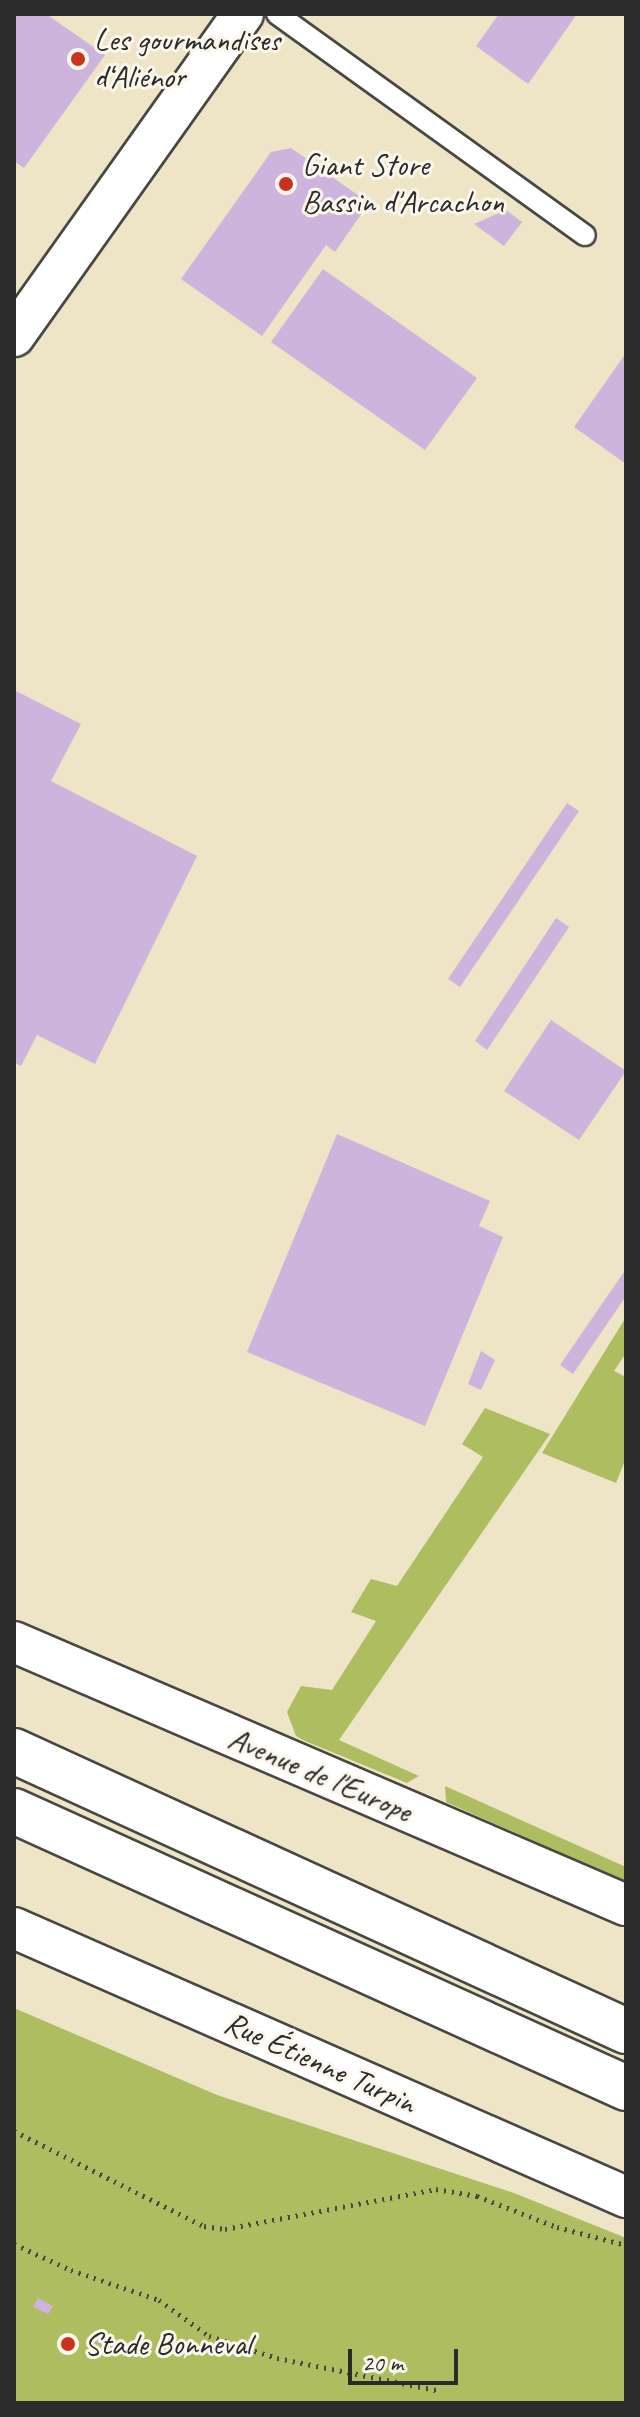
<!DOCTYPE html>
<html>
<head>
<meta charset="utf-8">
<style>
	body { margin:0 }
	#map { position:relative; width:640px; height:2417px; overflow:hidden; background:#eee4c6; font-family:Caveat,sans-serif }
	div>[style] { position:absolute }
	.green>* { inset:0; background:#aebd60 }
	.building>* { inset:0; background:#cdb4dc }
	.path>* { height:5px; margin-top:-2.5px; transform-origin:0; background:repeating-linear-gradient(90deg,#484742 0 2px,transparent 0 8px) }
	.roads { filter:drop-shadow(2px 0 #484742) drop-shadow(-2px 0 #484742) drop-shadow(0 2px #484742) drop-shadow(0 -2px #484742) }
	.lane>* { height:20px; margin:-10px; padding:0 10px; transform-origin:10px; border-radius:10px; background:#fff }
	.street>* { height:40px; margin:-20px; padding:0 20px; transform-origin:20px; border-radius:20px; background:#fff }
	.highway>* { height:44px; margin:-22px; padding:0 22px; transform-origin:22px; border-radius:22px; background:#fff }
	.dots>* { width:22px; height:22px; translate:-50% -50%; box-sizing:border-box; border:4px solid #fbf7ec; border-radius:50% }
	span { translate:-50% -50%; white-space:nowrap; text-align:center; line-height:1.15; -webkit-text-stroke:6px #fbf7ec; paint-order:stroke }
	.poi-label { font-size:32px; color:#2b2b2b }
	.left { translate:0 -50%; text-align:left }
	.street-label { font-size:32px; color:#2b2b2b }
	.frame { position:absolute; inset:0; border:16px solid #2b2b2b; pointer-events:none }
	.scale { position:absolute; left:348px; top:2349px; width:110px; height:36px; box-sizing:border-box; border:4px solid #2b2b2b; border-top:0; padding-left:10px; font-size:24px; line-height:28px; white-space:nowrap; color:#2b2b2b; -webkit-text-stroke:6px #fbf7ec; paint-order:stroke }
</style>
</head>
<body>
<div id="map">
	<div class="green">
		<i style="clip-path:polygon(626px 1317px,626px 1353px,614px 1371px,626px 1377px,626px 1458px,616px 1483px,542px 1453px)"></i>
		<i style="clip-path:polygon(485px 1408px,550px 1434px,339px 1740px,419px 1776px,407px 1783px,305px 1741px,296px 1736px,287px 1712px,301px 1686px,332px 1690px,376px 1621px,351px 1612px,371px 1579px,397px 1586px,483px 1457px,462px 1444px)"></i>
		<i style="clip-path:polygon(445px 1786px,626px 1867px,626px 1882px,446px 1802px)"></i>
		<i style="clip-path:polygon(14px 2008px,217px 2095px,514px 2193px,626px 2238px,626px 2403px,14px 2403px)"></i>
	</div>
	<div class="building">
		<i style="clip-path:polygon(14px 14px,46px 14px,105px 55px,24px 168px,14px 161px)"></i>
		<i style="clip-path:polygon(499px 14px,577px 14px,528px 84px,476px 46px)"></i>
		<i style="clip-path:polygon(291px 148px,369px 203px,335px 252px,326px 245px,262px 336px,181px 279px,271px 152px)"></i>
		<i style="clip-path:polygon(506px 210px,522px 222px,504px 246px,474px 224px)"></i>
		<i style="clip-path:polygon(323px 269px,477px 378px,425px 450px,271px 342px)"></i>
		<i style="clip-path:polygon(626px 353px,626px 464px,574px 427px)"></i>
		<i style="clip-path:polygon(14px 690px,81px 724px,51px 781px,197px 856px,95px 1064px,37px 1035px,21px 1066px,14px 1062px)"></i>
		<i style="clip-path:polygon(567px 803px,579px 811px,460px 987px,448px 979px)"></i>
		<i style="clip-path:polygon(556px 918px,569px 927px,487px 1050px,475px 1041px)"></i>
		<i style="clip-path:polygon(551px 1020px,626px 1071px,579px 1140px,504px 1091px)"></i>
		<i style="clip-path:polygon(337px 1134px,490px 1201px,479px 1226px,503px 1237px,425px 1426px,247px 1352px)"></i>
		<i style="clip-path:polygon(626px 1269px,626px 1296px,573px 1374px,560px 1365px)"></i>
		<i style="clip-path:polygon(481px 1351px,495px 1360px,481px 1390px,468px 1384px)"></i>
		<i style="clip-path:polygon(38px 2298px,53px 2306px,48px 2314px,33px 2307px)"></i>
		<i style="clip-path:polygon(95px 2330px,110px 2338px,105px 2347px,91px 2338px)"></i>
	</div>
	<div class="path">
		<i style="left:14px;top:2131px;width:212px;rotate:26.6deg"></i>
		<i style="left:204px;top:2226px;width:21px;rotate:8deg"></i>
		<i style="left:225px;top:2229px;width:215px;rotate:-10.7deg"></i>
		<i style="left:436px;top:2189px;width:42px;rotate:9.7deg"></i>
		<i style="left:477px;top:2196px;width:86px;rotate:21.2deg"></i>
		<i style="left:557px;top:2227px;width:71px;rotate:14.6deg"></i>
		<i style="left:14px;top:2244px;width:63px;rotate:24.5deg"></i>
		<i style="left:71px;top:2270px;width:93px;rotate:18.8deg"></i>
		<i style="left:159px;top:2300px;width:62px;rotate:35.8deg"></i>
		<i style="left:209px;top:2336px;width:71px;rotate:17.9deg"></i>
		<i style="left:277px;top:2358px;width:167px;rotate:11.4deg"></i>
	</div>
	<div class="roads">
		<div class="lane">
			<i style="left:277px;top:14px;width:379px;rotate:35.7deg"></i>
		</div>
		<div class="street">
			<i style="left:14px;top:336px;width:395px;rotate:-54.6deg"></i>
			<i style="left:14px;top:1642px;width:666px;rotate:23.26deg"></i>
			<i style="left:14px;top:1928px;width:669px;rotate:23.73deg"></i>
		</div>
		<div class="highway">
			<i style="left:14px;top:1751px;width:673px;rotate:24.58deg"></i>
			<i style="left:14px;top:1811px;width:672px;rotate:24.35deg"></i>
		</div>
	</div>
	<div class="dots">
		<i style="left:78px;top:59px;background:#c8321e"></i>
		<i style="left:286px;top:184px;background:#c8321e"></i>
		<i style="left:68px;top:2344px;background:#c8321e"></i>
	</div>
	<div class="poi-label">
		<span class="left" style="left:94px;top:59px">Les gourmandises<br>d‘Aliénor</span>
		<span class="left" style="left:302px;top:184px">Giant Store<br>Bassin d'Arcachon</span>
		<span class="left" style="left:84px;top:2344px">Stade Bonneval</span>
	</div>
	<div class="street-label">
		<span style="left:320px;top:1775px;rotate:23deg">Avenue de l'Europe</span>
		<span style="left:320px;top:2063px;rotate:24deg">Rue Étienne Turpin</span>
	</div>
	<div class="frame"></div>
	<div class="scale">20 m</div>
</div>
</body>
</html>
